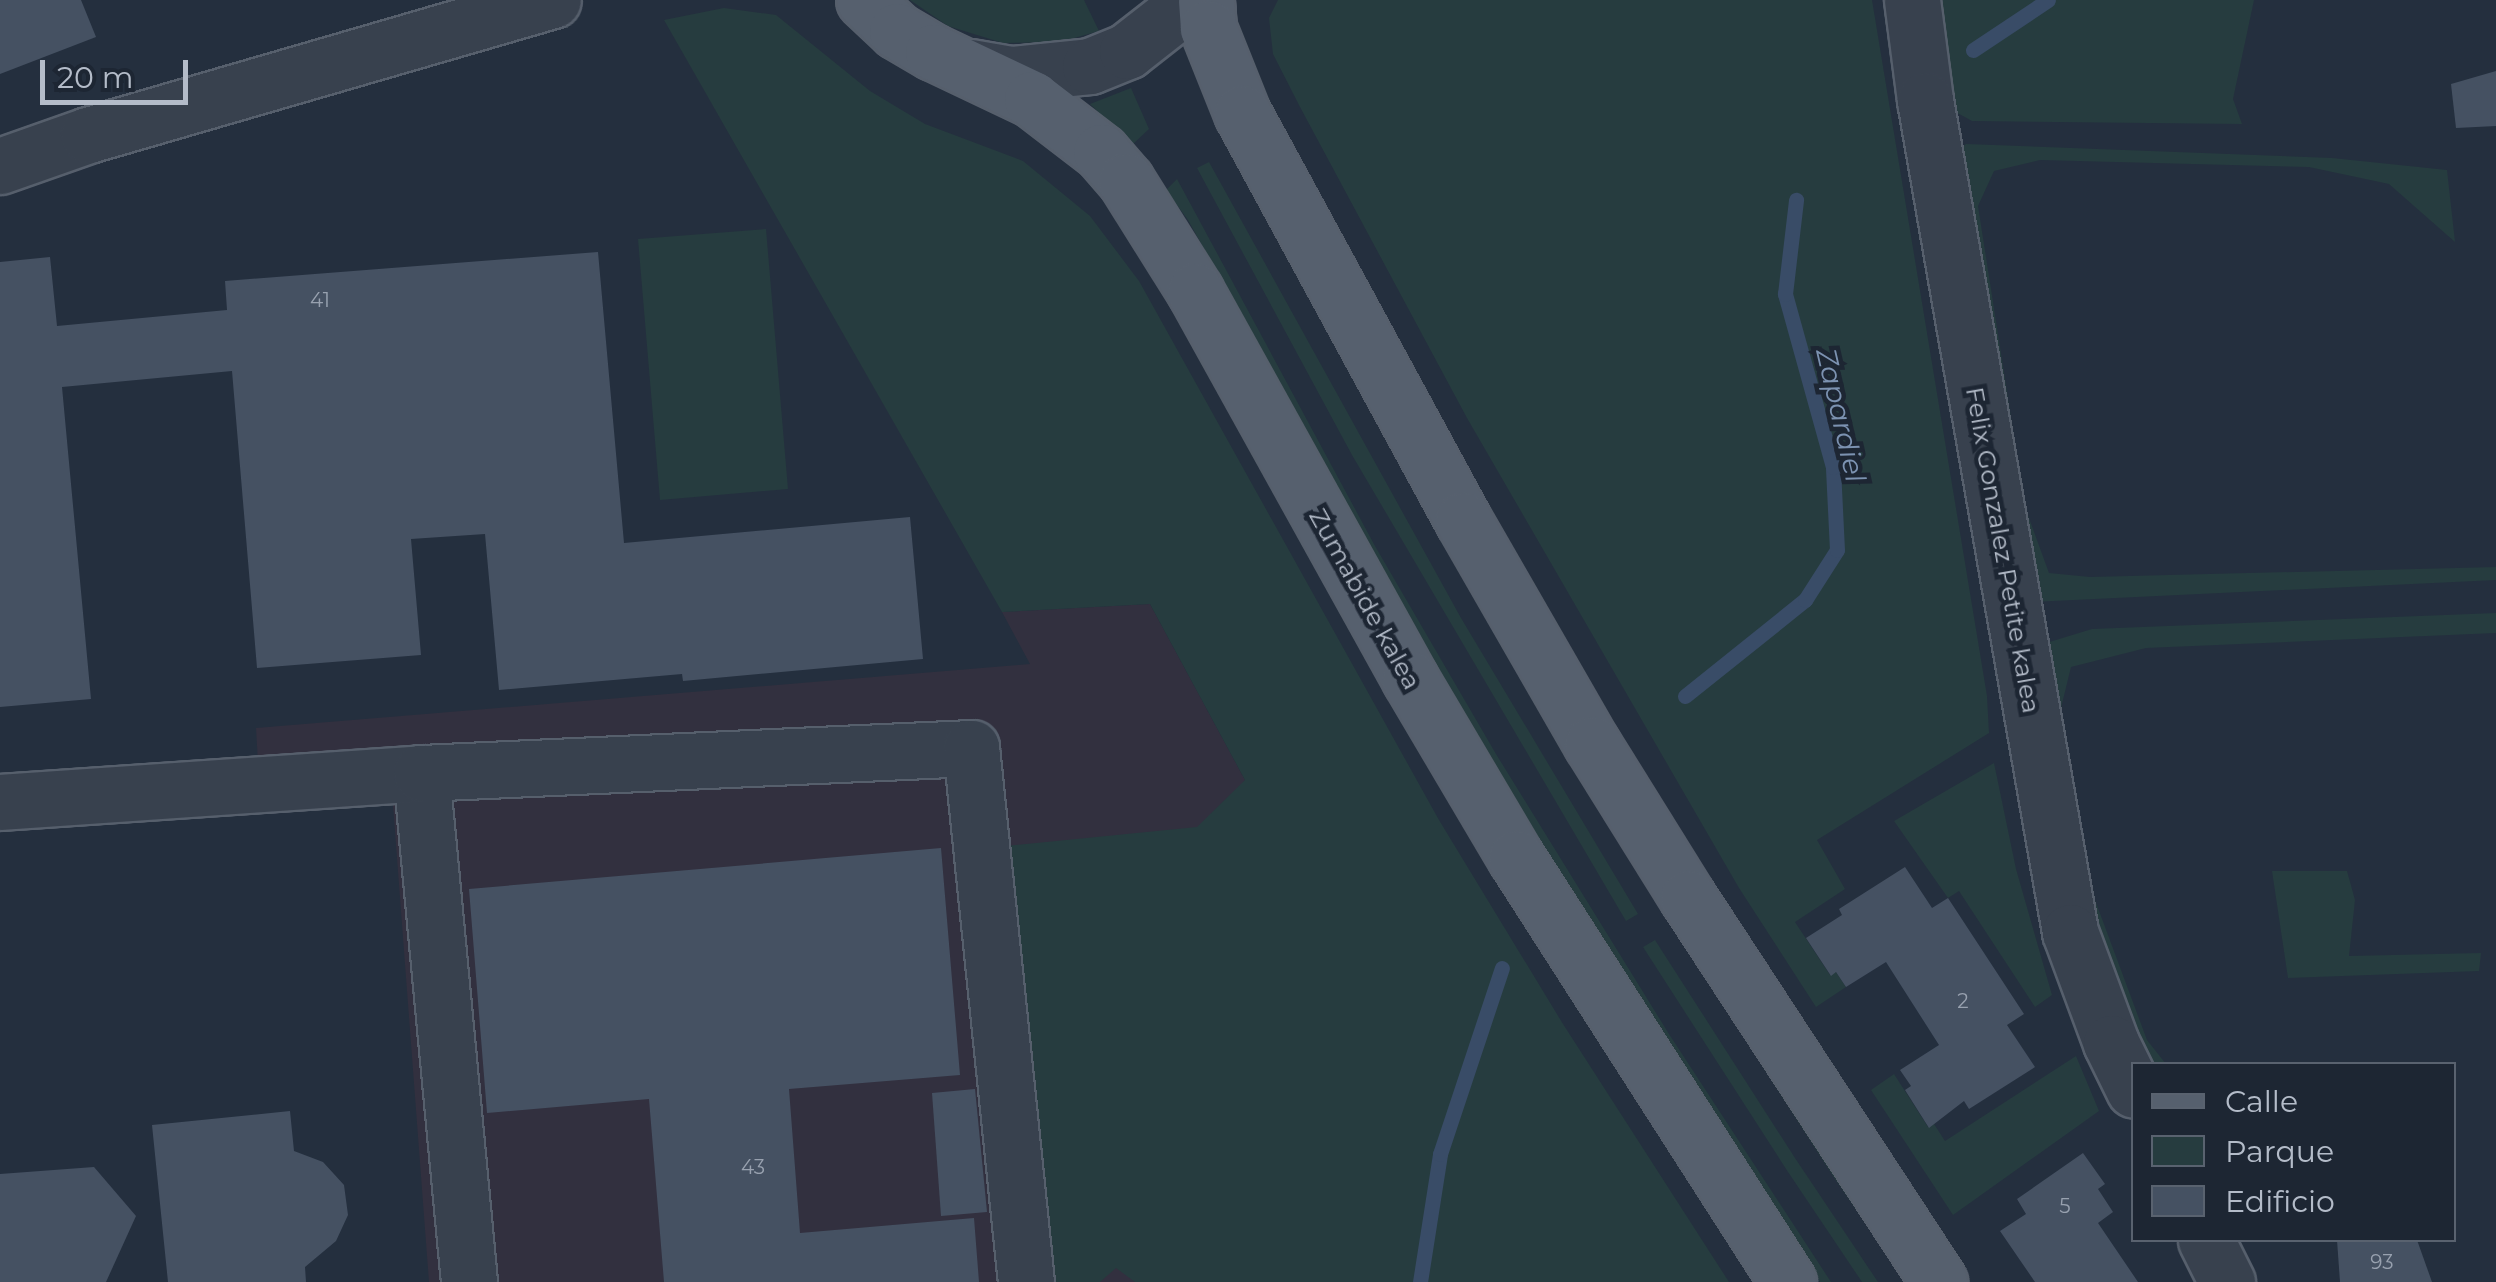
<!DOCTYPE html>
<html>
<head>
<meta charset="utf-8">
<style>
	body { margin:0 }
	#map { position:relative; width:2496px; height:1282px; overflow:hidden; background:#242f3e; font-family:Montserrat,sans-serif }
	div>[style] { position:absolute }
	.medical>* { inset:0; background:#32303f }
	.green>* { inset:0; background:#263c3f }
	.stream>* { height:15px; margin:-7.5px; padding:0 7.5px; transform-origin:7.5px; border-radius:7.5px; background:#394c67 }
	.building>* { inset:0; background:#455162 }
	.roads { filter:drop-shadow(2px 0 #565f6c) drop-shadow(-2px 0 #565f6c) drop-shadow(0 2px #565f6c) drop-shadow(0 -2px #565f6c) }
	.minor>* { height:55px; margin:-27.5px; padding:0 27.5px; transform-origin:27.5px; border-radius:27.5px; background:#38414e }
	.major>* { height:55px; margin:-27.5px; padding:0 27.5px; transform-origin:27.5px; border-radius:27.5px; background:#56606e }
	span { translate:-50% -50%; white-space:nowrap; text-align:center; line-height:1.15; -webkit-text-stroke:9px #1d2633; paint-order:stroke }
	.number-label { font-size:20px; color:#98a1af }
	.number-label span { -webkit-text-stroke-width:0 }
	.street-label { font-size:25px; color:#b4bcc9 }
	.water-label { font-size:28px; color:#7c92b1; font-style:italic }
	.legend { position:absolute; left:2131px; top:1062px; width:325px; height:180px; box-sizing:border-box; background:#1d2633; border:2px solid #59626f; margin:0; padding:12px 18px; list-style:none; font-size:30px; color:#b4bcc9 }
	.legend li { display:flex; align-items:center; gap:20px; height:50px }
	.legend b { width:50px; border:2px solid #59626f }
	.scale { position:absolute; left:40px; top:60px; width:148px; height:45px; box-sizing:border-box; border:5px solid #b4bcc9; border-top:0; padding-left:12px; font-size:30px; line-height:35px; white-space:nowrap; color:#b4bcc9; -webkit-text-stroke:8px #1d2633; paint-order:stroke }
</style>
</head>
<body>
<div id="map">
	<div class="medical">
		<i style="clip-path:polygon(1150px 604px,1245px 780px,1199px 1282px,429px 1282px,393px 805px,261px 814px,256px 728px,1030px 664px,1002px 612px)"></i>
	</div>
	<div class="green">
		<i style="clip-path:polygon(910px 0,1084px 0,1099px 31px,1060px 42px,1003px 43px,948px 26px)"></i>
		<i style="clip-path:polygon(1278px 0,1872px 0,1987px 696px,1989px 733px,1817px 840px,1845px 889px,1795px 922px,1830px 975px,1836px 972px,1846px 987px,1816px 1007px,1739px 888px,1467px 418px,1300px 107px,1273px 54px,1269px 18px)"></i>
		<i style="clip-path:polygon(1927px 0,2254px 0,2233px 99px,2242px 124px,1972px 121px,1943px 105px)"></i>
		<i style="clip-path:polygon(724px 8px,776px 15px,870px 91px,925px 124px,1023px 161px,1090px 216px,1139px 281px,1439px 820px,1563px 1024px,1729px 1282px,1135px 1282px,1116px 1268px,1100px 1282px,1047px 1282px,1005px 846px,1197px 827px,1245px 780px,1150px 604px,1002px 612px,664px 20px)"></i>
		<i style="clip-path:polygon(1131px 88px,1149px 129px,1132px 145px,1090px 104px)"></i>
		<i style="clip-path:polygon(1966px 144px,2332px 158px,2447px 170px,2455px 242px,2389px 184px,2309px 167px,2040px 160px,1994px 171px,1978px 206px,2025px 507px,2049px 573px,2090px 577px,2496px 567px,2496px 580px,2030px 602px,1948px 160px)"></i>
		<i style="clip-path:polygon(1209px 162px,1461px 618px,1638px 914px,1626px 921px,1352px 455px,1197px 168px)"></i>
		<i style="clip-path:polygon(1177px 179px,1375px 546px,1496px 754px,1669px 1034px,1831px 1282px,1820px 1282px,1813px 1271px,1608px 951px,1473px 730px,1188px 220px,1166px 190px)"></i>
		<i style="clip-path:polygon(766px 229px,788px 489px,660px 500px,638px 239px)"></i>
		<i style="clip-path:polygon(2496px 613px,2496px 633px,2146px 648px,2071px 667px,2060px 712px,2095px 900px,2147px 1040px,2166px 1064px,2141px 1064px,2117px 1018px,2033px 647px,2092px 629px)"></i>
		<i style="clip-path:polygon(1994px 763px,2016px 869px,2052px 995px,2035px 1007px,1959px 891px,1948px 898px,1894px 821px)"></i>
		<i style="clip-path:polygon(2272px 871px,2347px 871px,2355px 900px,2349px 956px,2481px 953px,2479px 971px,2288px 978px)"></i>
		<i style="clip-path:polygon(1681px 924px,1916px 1282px,1905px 1282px,1833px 1176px,1673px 928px)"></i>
		<i style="clip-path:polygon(1655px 940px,1795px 1158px,1878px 1282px,1862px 1282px,1788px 1172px,1643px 947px)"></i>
		<i style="clip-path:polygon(2076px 1056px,2099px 1111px,1953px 1215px,1871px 1090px,1894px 1074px,1928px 1127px,1934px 1124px,1945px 1141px)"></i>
	</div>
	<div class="stream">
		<i style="left:1973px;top:50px;width:90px;rotate:-33.7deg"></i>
		<i style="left:1685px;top:696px;width:154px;rotate:-38.7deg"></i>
		<i style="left:1805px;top:600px;width:59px;rotate:-57.4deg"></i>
		<i style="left:1837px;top:550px;width:83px;rotate:-92.8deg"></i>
		<i style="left:1833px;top:467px;width:180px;rotate:-105.5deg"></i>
		<i style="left:1785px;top:294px;width:95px;rotate:-83.3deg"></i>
		<i style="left:1420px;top:1282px;width:130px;rotate:-81.1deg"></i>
		<i style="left:1440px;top:1154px;width:196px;rotate:-71.6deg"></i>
	</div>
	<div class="building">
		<i style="clip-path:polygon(0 0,81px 0,96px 37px,0 74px)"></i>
		<i style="clip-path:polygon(2496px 71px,2496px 126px,2456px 128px,2451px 84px)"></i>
		<i style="clip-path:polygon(598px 252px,624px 543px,910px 517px,923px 659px,683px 681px,682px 674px,499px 690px,485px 534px,411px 539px,421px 655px,257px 668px,232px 371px,62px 387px,91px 699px,0 707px,0 262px,50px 257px,57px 326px,227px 310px,225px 281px)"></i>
		<i style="clip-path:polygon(941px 848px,960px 1075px,789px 1089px,800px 1233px,974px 1218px,979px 1282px,664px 1282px,649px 1099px,487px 1113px,469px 889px)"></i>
		<i style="clip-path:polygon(1905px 867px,1932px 908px,1948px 898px,2024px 1014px,2007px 1025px,2035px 1067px,1969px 1109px,1964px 1101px,1929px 1128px,1905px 1090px,1911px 1086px,1900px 1070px,1939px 1045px,1886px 962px,1846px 987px,1836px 972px,1831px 976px,1806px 938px,1842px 915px,1839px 909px)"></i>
		<i style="clip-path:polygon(975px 1089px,987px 1212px,941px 1216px,932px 1093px)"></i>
		<i style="clip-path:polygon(290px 1111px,294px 1151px,323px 1162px,344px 1185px,348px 1215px,336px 1241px,305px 1267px,306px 1282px,168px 1282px,152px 1125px)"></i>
		<i style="clip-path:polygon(2083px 1153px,2105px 1184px,2098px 1189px,2113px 1212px,2098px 1223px,2138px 1282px,2035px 1282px,2000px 1231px,2026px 1214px,2017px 1199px)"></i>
		<i style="clip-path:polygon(94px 1167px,136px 1216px,106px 1282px,0 1282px,0 1174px)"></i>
		<i style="clip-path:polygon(2337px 1240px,2417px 1240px,2432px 1282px,2340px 1282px)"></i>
	</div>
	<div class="roads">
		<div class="minor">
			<i style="left:1912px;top:0;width:101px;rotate:82.6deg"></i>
			<i style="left:1925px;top:100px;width:845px;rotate:80.11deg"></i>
			<i style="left:2070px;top:932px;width:118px;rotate:69.7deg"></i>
			<i style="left:2111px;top:1043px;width:52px;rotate:63.9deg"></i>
			<i style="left:971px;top:67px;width:41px;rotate:9.9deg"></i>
			<i style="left:1011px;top:74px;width:79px;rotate:-5.8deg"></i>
			<i style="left:1090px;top:66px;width:40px;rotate:-22deg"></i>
			<i style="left:1127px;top:51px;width:83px;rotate:-38.1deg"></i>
			<i style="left:0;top:166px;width:93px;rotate:-19.4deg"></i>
			<i style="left:88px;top:135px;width:484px;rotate:-16.2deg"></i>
			<i style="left:421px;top:773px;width:511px;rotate:84.61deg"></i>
			<i style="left:0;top:802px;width:422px;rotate:-3.9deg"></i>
			<i style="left:421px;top:773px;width:551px;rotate:-2.6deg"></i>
			<i style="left:971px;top:748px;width:537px;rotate:84.12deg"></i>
			<i style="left:2206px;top:1240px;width:47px;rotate:63.4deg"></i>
		</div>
		<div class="major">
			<i style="left:864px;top:0;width:45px;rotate:43.2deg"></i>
			<i style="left:897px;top:31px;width:42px;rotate:30.3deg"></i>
			<i style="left:933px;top:52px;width:110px;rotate:25.4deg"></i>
			<i style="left:1032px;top:99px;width:87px;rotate:37.5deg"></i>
			<i style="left:1101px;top:152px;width:38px;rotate:49deg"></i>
			<i style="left:1126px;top:181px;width:130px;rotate:57.9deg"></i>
			<i style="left:1195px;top:291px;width:444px;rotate:61deg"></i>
			<i style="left:1410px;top:679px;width:208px;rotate:59.4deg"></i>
			<i style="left:1516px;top:858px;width:504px;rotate:57.32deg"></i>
			<i style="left:1206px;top:0;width:28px;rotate:86deg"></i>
			<i style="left:1208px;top:28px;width:92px;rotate:68.2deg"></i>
			<i style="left:1242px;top:113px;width:463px;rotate:61.5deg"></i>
			<i style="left:1463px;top:520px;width:258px;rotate:60.1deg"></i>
			<i style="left:1592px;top:744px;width:181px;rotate:58.1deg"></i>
			<i style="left:1688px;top:898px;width:459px;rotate:56.8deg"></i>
		</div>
	</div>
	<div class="number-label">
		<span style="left:320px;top:300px">41</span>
		<span style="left:1963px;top:1001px">2</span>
		<span style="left:753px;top:1167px">43</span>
		<span style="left:2065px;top:1206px">5</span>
		<span style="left:2382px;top:1262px">93</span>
	</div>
	<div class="street-label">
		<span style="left:2003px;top:550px;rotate:80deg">Felix Gonzalez Petite kalea</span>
		<span style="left:1365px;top:599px;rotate:61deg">Zumabide kalea</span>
	</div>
	<div class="water-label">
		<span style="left:1841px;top:415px;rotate:77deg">Zapardiel</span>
	</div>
	<ul class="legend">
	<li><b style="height:12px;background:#56606e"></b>Calle</li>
	<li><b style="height:28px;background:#263c3f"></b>Parque</li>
	<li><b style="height:28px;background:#455162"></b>Edificio</li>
	</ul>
	<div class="scale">20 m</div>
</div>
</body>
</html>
